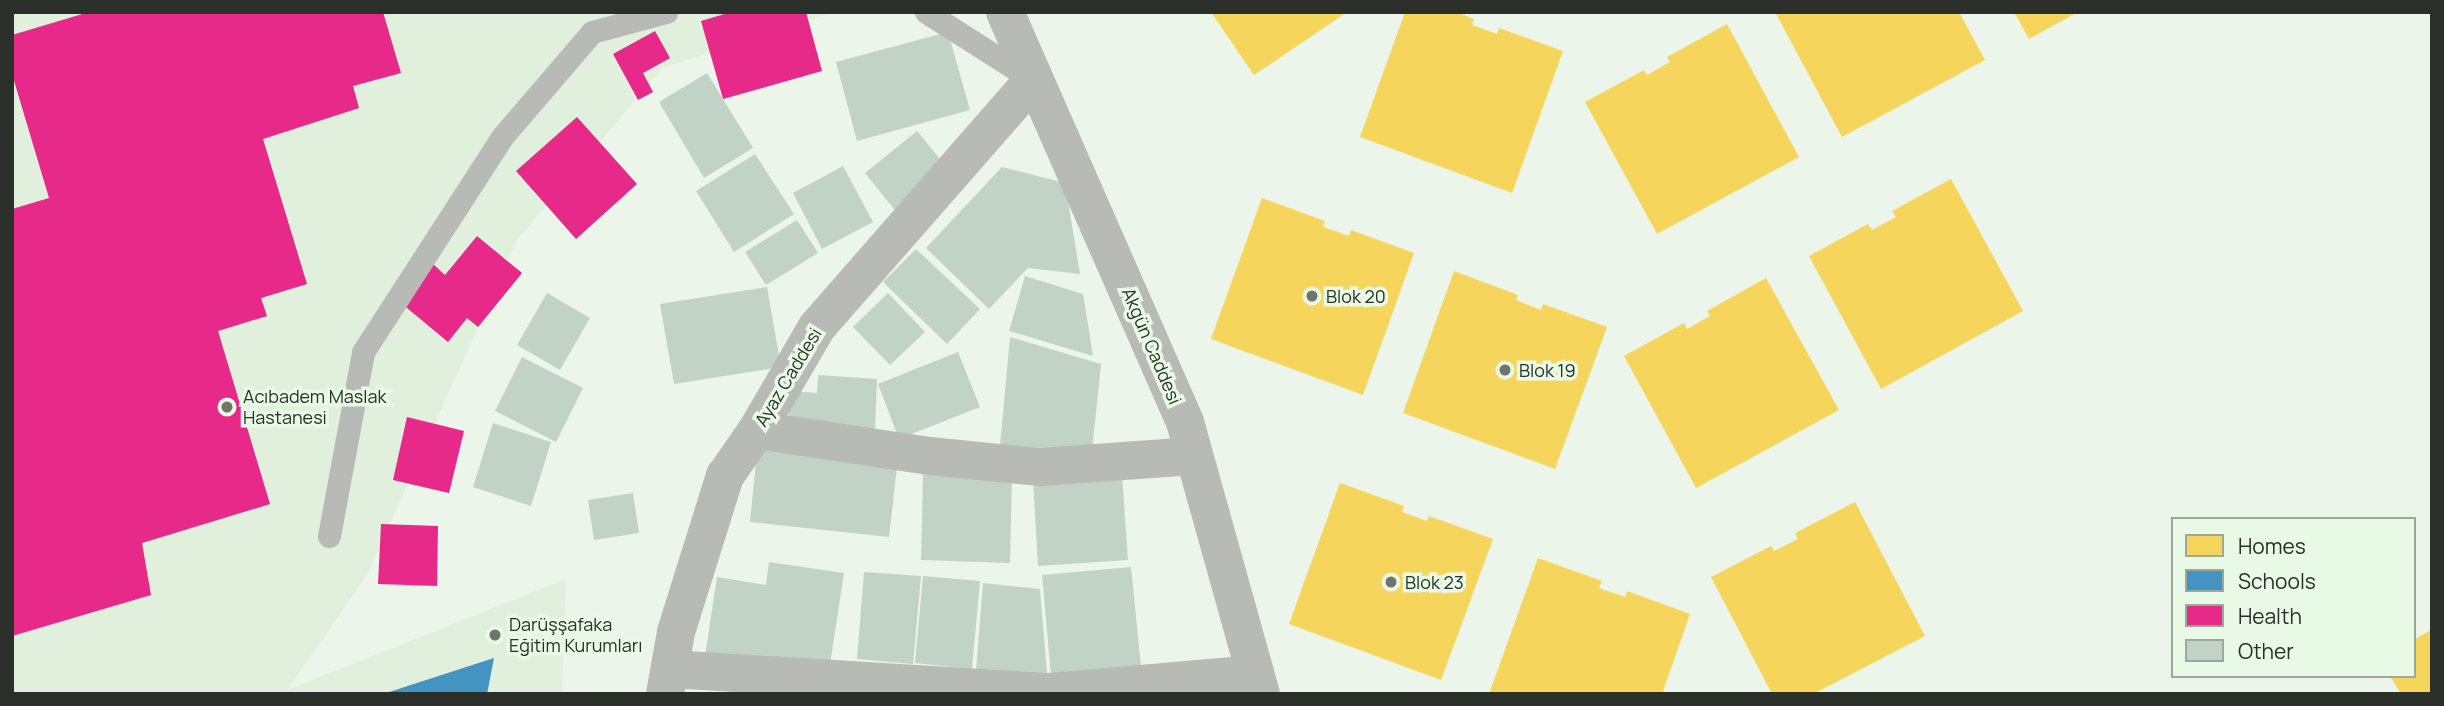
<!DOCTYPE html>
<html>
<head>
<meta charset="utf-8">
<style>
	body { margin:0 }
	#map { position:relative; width:2444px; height:706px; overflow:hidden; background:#ecf5ea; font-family:Manrope,sans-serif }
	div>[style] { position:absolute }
	.built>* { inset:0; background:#e0f0dd }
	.homes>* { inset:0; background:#f6d55c }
	.schools>* { inset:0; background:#4393c3 }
	.health>* { inset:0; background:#e7298a }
	.building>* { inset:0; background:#c1d3c7 }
	.lane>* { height:23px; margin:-11.5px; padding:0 11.5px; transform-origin:11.5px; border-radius:11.5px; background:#b7bab5 }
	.street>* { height:38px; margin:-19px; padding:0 19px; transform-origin:19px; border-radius:19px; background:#b7bab5 }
	.dots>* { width:19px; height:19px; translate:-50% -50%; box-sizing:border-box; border:4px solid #e8fae5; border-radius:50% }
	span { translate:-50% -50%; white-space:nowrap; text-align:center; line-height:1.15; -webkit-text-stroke:7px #e8fae5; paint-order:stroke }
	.poi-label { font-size:18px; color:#2a3029 }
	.left { translate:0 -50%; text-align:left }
	.street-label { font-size:18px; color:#2a3029 }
	.frame { position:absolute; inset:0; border:14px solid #2a3029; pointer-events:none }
	.legend { position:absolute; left:2171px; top:517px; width:245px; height:161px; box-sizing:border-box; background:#e8fae5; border:2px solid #9ca99a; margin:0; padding:9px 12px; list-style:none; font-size:21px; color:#2a3029 }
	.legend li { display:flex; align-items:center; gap:14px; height:35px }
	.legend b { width:35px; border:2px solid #9ca99a }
</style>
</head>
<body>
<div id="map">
	<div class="built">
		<i style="clip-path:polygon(12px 12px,835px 12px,662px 68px,517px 240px,367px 575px,287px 690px,566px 579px,562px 694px,12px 694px)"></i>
	</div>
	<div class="homes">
		<i style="clip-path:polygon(1211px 12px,1347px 12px,1254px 75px)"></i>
		<i style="clip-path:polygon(1405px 12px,1456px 12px,1474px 19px,1472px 25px,1497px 34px,1499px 28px,1563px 51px,1512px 193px,1360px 137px)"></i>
		<i style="clip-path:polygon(1775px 12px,1959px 12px,1985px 60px,1842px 137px)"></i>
		<i style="clip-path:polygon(2014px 12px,2078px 12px,2029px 39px)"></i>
		<i style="clip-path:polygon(1727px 24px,1799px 157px,1657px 234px,1585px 102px,1644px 70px,1647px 75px,1670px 62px,1667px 57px)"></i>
		<i style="clip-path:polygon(1951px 179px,2023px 311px,1881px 389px,1809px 256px,1868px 224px,1872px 230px,1896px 217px,1892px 211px)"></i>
		<i style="clip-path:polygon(1262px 198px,1325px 221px,1323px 227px,1349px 236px,1351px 230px,1414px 253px,1363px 395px,1211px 339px)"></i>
		<i style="clip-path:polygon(1454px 271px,1518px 295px,1516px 300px,1541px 310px,1543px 304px,1607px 327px,1555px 469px,1403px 413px)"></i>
		<i style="clip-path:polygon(1766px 278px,1839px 410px,1696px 488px,1624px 356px,1684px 323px,1687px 329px,1710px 316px,1707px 311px)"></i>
		<i style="clip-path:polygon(1340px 483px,1404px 506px,1402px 512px,1427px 521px,1429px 516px,1493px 539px,1441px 680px,1289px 624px)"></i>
		<i style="clip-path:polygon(1855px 502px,1925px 636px,1813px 694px,1772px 694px,1711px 577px,1771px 546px,1774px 551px,1798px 539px,1795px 533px)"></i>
		<i style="clip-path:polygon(1538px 558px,1602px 581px,1599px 588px,1625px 597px,1627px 591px,1690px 614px,1662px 694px,1489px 694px)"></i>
		<i style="clip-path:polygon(2432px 629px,2432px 694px,2401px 694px,2390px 676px,2414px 676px,2414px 640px)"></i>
	</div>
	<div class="schools">
		<i style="clip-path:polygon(494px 658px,487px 694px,386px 694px,386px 693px)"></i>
	</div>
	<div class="health">
		<i style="clip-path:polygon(89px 12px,383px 12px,401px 73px,353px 86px,359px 108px,263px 139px,307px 284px,261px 298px,267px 316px,218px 331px,270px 504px,142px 543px,151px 595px,12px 636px,12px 209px,49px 198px,12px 74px,12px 35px)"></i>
		<i style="clip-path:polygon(731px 12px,806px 12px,822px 71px,723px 99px,701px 21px)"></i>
		<i style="clip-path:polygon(655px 31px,670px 58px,643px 73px,653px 92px,638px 100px,613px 54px)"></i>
		<i style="clip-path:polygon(577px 117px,637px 184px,576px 239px,516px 171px)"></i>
		<i style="clip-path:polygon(477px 236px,522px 273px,478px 327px,467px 318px,448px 342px,401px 303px,433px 264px,445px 275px)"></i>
		<i style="clip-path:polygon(407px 417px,464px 431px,449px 493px,393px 480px)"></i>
		<i style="clip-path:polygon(381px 524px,438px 526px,437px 586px,378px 584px)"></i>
	</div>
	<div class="building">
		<i style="clip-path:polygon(948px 32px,970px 110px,857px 141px,836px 62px)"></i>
		<i style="clip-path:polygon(707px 73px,753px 148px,704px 178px,659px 102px)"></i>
		<i style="clip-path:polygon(917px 131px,950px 171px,898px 214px,865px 173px)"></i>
		<i style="clip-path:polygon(755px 154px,794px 214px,734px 252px,696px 191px)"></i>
		<i style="clip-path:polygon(843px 166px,873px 222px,822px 249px,793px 193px)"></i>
		<i style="clip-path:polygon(1002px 167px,1065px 183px,1080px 274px,1028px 268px,989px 309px,926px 248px)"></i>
		<i style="clip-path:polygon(797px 220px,818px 253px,766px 285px,745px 252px)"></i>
		<i style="clip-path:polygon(916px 249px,980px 309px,947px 344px,883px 282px)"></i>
		<i style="clip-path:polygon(1025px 276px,1083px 294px,1093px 356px,1009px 331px)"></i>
		<i style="clip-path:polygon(767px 287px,781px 367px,674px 384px,660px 304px)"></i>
		<i style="clip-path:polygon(547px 293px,590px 318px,560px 370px,517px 345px)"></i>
		<i style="clip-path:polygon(888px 293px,925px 332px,890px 365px,853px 327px)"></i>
		<i style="clip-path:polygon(1010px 337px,1101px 364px,1092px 451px,1000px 446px)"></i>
		<i style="clip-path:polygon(958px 352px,980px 407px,899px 439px,878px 384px)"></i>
		<i style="clip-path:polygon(522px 357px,583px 388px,556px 442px,495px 411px)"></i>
		<i style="clip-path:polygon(818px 375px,877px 379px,875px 429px,789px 425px,790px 391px,817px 393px)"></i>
		<i style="clip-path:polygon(493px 423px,551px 442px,531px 506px,473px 487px)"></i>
		<i style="clip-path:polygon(758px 442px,898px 458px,889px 537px,750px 522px)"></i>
		<i style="clip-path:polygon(923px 475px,1012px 477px,1010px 563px,921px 560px)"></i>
		<i style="clip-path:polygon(1122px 475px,1128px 560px,1038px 566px,1033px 480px)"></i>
		<i style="clip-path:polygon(633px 493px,639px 533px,594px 540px,588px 500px)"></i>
		<i style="clip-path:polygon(769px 562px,844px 573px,828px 677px,704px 663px,717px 577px,766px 585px)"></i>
		<i style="clip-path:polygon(1131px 567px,1141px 667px,1051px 675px,1042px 575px)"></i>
		<i style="clip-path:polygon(864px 572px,921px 576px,913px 664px,857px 659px)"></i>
		<i style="clip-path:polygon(923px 576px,980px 581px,972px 669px,915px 663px)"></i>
		<i style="clip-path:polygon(983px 583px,1040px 589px,1047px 674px,976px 671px)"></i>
	</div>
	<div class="lane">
		<i style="left:926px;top:12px;width:123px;rotate:32.4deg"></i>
		<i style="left:329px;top:536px;width:187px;rotate:-79.5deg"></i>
		<i style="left:363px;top:352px;width:256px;rotate:-57.1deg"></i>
		<i style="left:502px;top:137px;width:138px;rotate:-49.4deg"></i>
		<i style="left:592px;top:32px;width:77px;rotate:-15.1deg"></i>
	</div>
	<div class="street">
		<i style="left:1005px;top:12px;width:448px;rotate:66.3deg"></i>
		<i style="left:1185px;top:422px;width:282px;rotate:74.4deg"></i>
		<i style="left:757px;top:430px;width:174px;rotate:8.6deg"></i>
		<i style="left:929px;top:456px;width:112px;rotate:5.7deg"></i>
		<i style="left:1040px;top:467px;width:154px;rotate:-4.1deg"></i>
		<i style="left:670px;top:669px;width:381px;rotate:3.5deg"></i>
		<i style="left:1050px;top:692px;width:206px;rotate:-5deg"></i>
		<i style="left:665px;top:694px;width:63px;rotate:-79.9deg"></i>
		<i style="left:676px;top:632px;width:164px;rotate:-72.6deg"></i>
		<i style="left:725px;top:476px;width:56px;rotate:-55.2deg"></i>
		<i style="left:757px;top:430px;width:119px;rotate:-59.8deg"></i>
		<i style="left:817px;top:327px;width:328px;rotate:-48.8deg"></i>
	</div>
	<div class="dots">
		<i style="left:1312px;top:296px;background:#6e756d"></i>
		<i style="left:1505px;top:370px;background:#6e756d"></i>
		<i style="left:227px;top:407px;background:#6e756d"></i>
		<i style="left:1391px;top:582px;background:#6e756d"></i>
		<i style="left:495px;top:635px;background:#6e756d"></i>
	</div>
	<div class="poi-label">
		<span class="left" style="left:1326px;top:296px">Blok 20</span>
		<span class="left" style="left:1519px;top:370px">Blok 19</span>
		<span class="left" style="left:243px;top:407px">Acıbadem Maslak<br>Hastanesi</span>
		<span class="left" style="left:1405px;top:582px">Blok 23</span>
		<span class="left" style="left:509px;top:635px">Darüşşafaka<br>Eğitim Kurumları</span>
	</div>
	<div class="street-label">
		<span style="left:1152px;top:346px;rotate:67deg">Akgün Caddesi</span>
		<span style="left:788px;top:377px;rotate:-59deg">Ayaz Caddesi</span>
	</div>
	<div class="frame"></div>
	<ul class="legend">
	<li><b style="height:19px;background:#f6d55c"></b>Homes</li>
	<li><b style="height:19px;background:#4393c3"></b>Schools</li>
	<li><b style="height:19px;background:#e7298a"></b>Health</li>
	<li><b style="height:19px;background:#c1d3c7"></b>Other</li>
	</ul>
</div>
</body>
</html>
